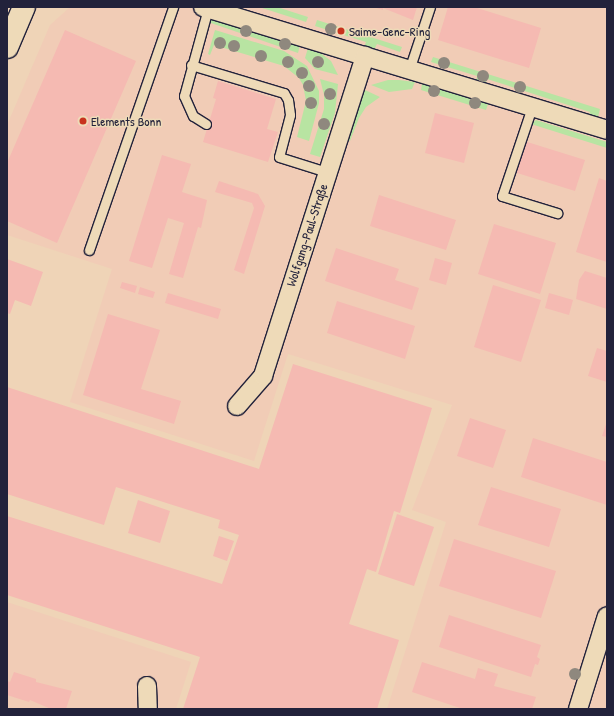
<!DOCTYPE html>
<html>
<head>
<meta charset="utf-8">
<style>
	body { margin:0 }
	#map { position:relative; width:614px; height:716px; overflow:hidden; background:#efd4b7; font-family:"Patrick Hand",sans-serif }
	div>[style] { position:absolute }
	.built>* { inset:0; background:#f1ccb6 }
	.green>* { inset:0; background:#b8e4a2 }
	.building>* { inset:0; background:#f5bab2 }
	.roads { filter:drop-shadow(1px 0 #22223b) drop-shadow(-1px 0 #22223b) drop-shadow(0 1px #22223b) drop-shadow(0 -1px #22223b) }
	.service>* { height:9px; margin:-4.5px; padding:0 4.5px; transform-origin:4.5px; border-radius:4.5px; background:#eedab8 }
	.minor>* { height:18px; margin:-9px; padding:0 9px; transform-origin:9px; border-radius:9px; background:#eedab8 }
	.secondary>* { height:22px; margin:-11px; padding:0 11px; transform-origin:11px; border-radius:11px; background:#eedab8 }
	.trees>* { width:12px; height:12px; margin:-6px; border-radius:50%; background:#8f887e }
	.dots>* { width:11px; height:11px; translate:-50% -50%; box-sizing:border-box; border:2px solid #eedab8; border-radius:50% }
	span { translate:-50% -50%; white-space:nowrap; text-align:center; line-height:1.15; -webkit-text-stroke:3px #eedab8; paint-order:stroke }
	.poi-label { font-size:13px; color:#22223b }
	.left { translate:0 -50%; text-align:left }
	.street-label { font-size:13px; color:#22223b }
	.frame { position:absolute; inset:0; border:8px solid #22223b; pointer-events:none }
</style>
</head>
<body>
<div id="map">
	<div class="built">
		<i style="clip-path:polygon(70px 7px,607px 7px,607px 709px,387px 709px,446px 522px,412px 510px,452px 405px,288px 354px,254px 461px,70px 402px,112px 269px,7px 235px,7px 125px,50px 25px)"></i>
		<i style="clip-path:polygon(7px 602px,191px 662px,176px 709px,7px 709px)"></i>
	</div>
	<div class="green">
		<i style="clip-path:polygon(259px 7px,277px 7px,308px 17px,306px 22px)"></i>
		<i style="clip-path:polygon(210px 17px,300px 45px,298px 53px,208px 22px)"></i>
		<i style="clip-path:polygon(317px 20px,402px 47px,400px 52px,377px 44px,374px 50px,364px 47px,366px 42px,315px 26px)"></i>
		<i style="clip-path:polygon(215px 30px,284px 51px,307px 66px,319px 91px,319px 103px,309px 141px,297px 137px,306px 101px,303px 85px,299px 78px,284px 66px,214px 45px,210px 55px,208px 54px)"></i>
		<i style="clip-path:polygon(308px 48px,318px 51px,331px 61px,338px 75px,315px 69px,305px 58px)"></i>
		<i style="clip-path:polygon(433px 57px,600px 109px,597px 121px,588px 118px,590px 112px,487px 79px,485px 85px,476px 82px,477px 76px,431px 62px)"></i>
		<i style="clip-path:polygon(320px 79px,338px 84px,335px 113px,320px 157px,310px 154px,324px 109px,324px 95px)"></i>
		<i style="clip-path:polygon(388px 80px,399px 80px,415px 82px,412px 89px,389px 92px,371px 85px)"></i>
		<i style="clip-path:polygon(422px 84px,488px 104px,486px 110px,421px 90px)"></i>
		<i style="clip-path:polygon(365px 90px,380px 97px,366px 107px,359px 118px,350px 141px,345px 139px,360px 97px)"></i>
		<i style="clip-path:polygon(536px 120px,607px 142px,607px 148px,531px 124px)"></i>
	</div>
	<div class="building">
		<i style="clip-path:polygon(373px 7px,417px 7px,413px 20px,383px 8px,383px 10px)"></i>
		<i style="clip-path:polygon(448px 7px,474px 7px,541px 28px,529px 68px,438px 40px)"></i>
		<i style="clip-path:polygon(65px 30px,136px 61px,57px 243px,7px 221px,7px 163px)"></i>
		<i style="clip-path:polygon(218px 81px,276px 99px,267px 129px,278px 132px,268px 162px,203px 142px,216px 99px,213px 98px)"></i>
		<i style="clip-path:polygon(435px 113px,474px 123px,464px 163px,425px 153px)"></i>
		<i style="clip-path:polygon(524px 141px,585px 160px,575px 191px,514px 172px)"></i>
		<i style="clip-path:polygon(162px 155px,191px 164px,182px 192px,207px 200px,201px 228px,198px 227px,183px 278px,169px 274px,184px 223px,168px 218px,152px 268px,129px 261px)"></i>
		<i style="clip-path:polygon(599px 178px,607px 181px,607px 262px,576px 252px)"></i>
		<i style="clip-path:polygon(219px 181px,258px 194px,265px 206px,244px 274px,234px 270px,254px 208px,252px 203px,215px 192px)"></i>
		<i style="clip-path:polygon(379px 195px,456px 220px,446px 250px,370px 226px)"></i>
		<i style="clip-path:polygon(494px 224px,556px 243px,540px 294px,478px 274px)"></i>
		<i style="clip-path:polygon(336px 248px,399px 269px,395px 280px,419px 288px,412px 310px,325px 281px)"></i>
		<i style="clip-path:polygon(435px 258px,452px 263px,446px 285px,429px 280px)"></i>
		<i style="clip-path:polygon(7px 259px,43px 272px,31px 306px,15px 300px,10px 314px,7px 313px)"></i>
		<i style="clip-path:polygon(585px 271px,607px 278px,607px 309px,576px 299px,579px 280px)"></i>
		<i style="clip-path:polygon(122px 282px,137px 286px,135px 293px,120px 288px)"></i>
		<i style="clip-path:polygon(493px 285px,541px 300px,521px 362px,474px 347px)"></i>
		<i style="clip-path:polygon(140px 287px,155px 292px,153px 298px,138px 294px)"></i>
		<i style="clip-path:polygon(168px 293px,221px 309px,218px 319px,165px 303px)"></i>
		<i style="clip-path:polygon(549px 293px,573px 300px,569px 315px,545px 308px)"></i>
		<i style="clip-path:polygon(337px 301px,415px 326px,405px 359px,327px 333px)"></i>
		<i style="clip-path:polygon(108px 314px,160px 330px,141px 389px,181px 401px,174px 424px,83px 395px)"></i>
		<i style="clip-path:polygon(597px 348px,607px 351px,607px 382px,588px 376px)"></i>
		<i style="clip-path:polygon(293px 364px,432px 408px,400px 513px,394px 511px,376px 572px,367px 569px,349px 624px,399px 640px,377px 709px,183px 709px,200px 657px,7px 595px,7px 516px,222px 584px,239px 535px,218px 528px,220px 520px,116px 487px,104px 525px,7px 494px,7px 387px,259px 469px)"></i>
		<i style="clip-path:polygon(470px 418px,506px 430px,493px 468px,457px 456px)"></i>
		<i style="clip-path:polygon(607px 421px,607px 437px,602px 436px)"></i>
		<i style="clip-path:polygon(533px 438px,607px 462px,607px 505px,521px 477px)"></i>
		<i style="clip-path:polygon(491px 487px,561px 509px,549px 547px,478px 525px)"></i>
		<i style="clip-path:polygon(138px 500px,170px 511px,160px 543px,128px 533px)"></i>
		<i style="clip-path:polygon(397px 514px,434px 527px,414px 586px,378px 574px)"></i>
		<i style="clip-path:polygon(219px 536px,234px 541px,227px 561px,213px 556px)"></i>
		<i style="clip-path:polygon(454px 539px,556px 571px,541px 618px,439px 586px)"></i>
		<i style="clip-path:polygon(449px 615px,541px 645px,537px 657px,540px 659px,538px 665px,535px 664px,531px 677px,439px 647px)"></i>
		<i style="clip-path:polygon(422px 662px,475px 679px,478px 668px,498px 674px,494px 686px,536px 697px,532px 709px,463px 709px,412px 692px)"></i>
		<i style="clip-path:polygon(14px 672px,36px 679px,36px 682px,72px 691px,66px 709px,51px 709px,30px 700px,29px 702px,7px 695px,7px 681px,10px 682px)"></i>
	</div>
	<div class="roads">
		<div class="service">
			<i style="left:191px;top:65px;width:97px;rotate:16.8deg"></i>
			<i style="left:284px;top:93px;width:8px;rotate:60deg"></i>
			<i style="left:288px;top:100px;width:15px;rotate:82deg"></i>
			<i style="left:290px;top:115px;width:43px;rotate:104.7deg"></i>
			<i style="left:279px;top:157px;width:50px;rotate:17.4deg"></i>
			<i style="left:409px;top:70px;width:66px;rotate:-71.6deg"></i>
			<i style="left:532px;top:107px;width:94px;rotate:108.6deg"></i>
			<i style="left:502px;top:196px;width:58px;rotate:17.2deg"></i>
			<i style="left:206px;top:124px;width:15px;rotate:-148deg"></i>
			<i style="left:193px;top:116px;width:22px;rotate:-114deg"></i>
			<i style="left:184px;top:96px;width:91px;rotate:-74.7deg"></i>
			<i style="left:89px;top:250px;width:257px;rotate:-70.9deg"></i>
		</div>
		<div class="minor">
			<i style="left:203px;top:7px;width:422px;rotate:16.9deg"></i>
			<i style="left:237px;top:406px;width:40px;rotate:-49deg"></i>
			<i style="left:263px;top:376px;width:336px;rotate:-72.3deg"></i>
			<i style="left:147px;top:686px;width:23px;rotate:88deg"></i>
			<i style="left:578px;top:709px;width:97px;rotate:-72.7deg"></i>
		</div>
		<div class="secondary">
			<i style="left:7px;top:47px;width:43px;rotate:-67deg"></i>
		</div>
	</div>
	<div class="trees">
		<i style="left:331px;top:29px"></i>
		<i style="left:246px;top:31px"></i>
		<i style="left:220px;top:43px"></i>
		<i style="left:285px;top:44px"></i>
		<i style="left:234px;top:46px"></i>
		<i style="left:261px;top:56px"></i>
		<i style="left:288px;top:62px"></i>
		<i style="left:318px;top:62px"></i>
		<i style="left:444px;top:63px"></i>
		<i style="left:302px;top:73px"></i>
		<i style="left:483px;top:76px"></i>
		<i style="left:309px;top:86px"></i>
		<i style="left:520px;top:87px"></i>
		<i style="left:434px;top:91px"></i>
		<i style="left:330px;top:94px"></i>
		<i style="left:311px;top:103px"></i>
		<i style="left:475px;top:103px"></i>
		<i style="left:324px;top:124px"></i>
		<i style="left:575px;top:674px"></i>
	</div>
	<div class="dots">
		<i style="left:341px;top:31px;background:#c8321e"></i>
		<i style="left:83px;top:121px;background:#c8321e"></i>
	</div>
	<div class="poi-label">
		<span class="left" style="left:349px;top:31px">Saime-Genc-Ring</span>
		<span class="left" style="left:91px;top:121px">Elements Bonn</span>
	</div>
	<div class="street-label">
		<span style="left:307px;top:235px;rotate:-72deg">Wolfgang-Paul-Straße</span>
	</div>
	<div class="frame"></div>
</div>
</body>
</html>
